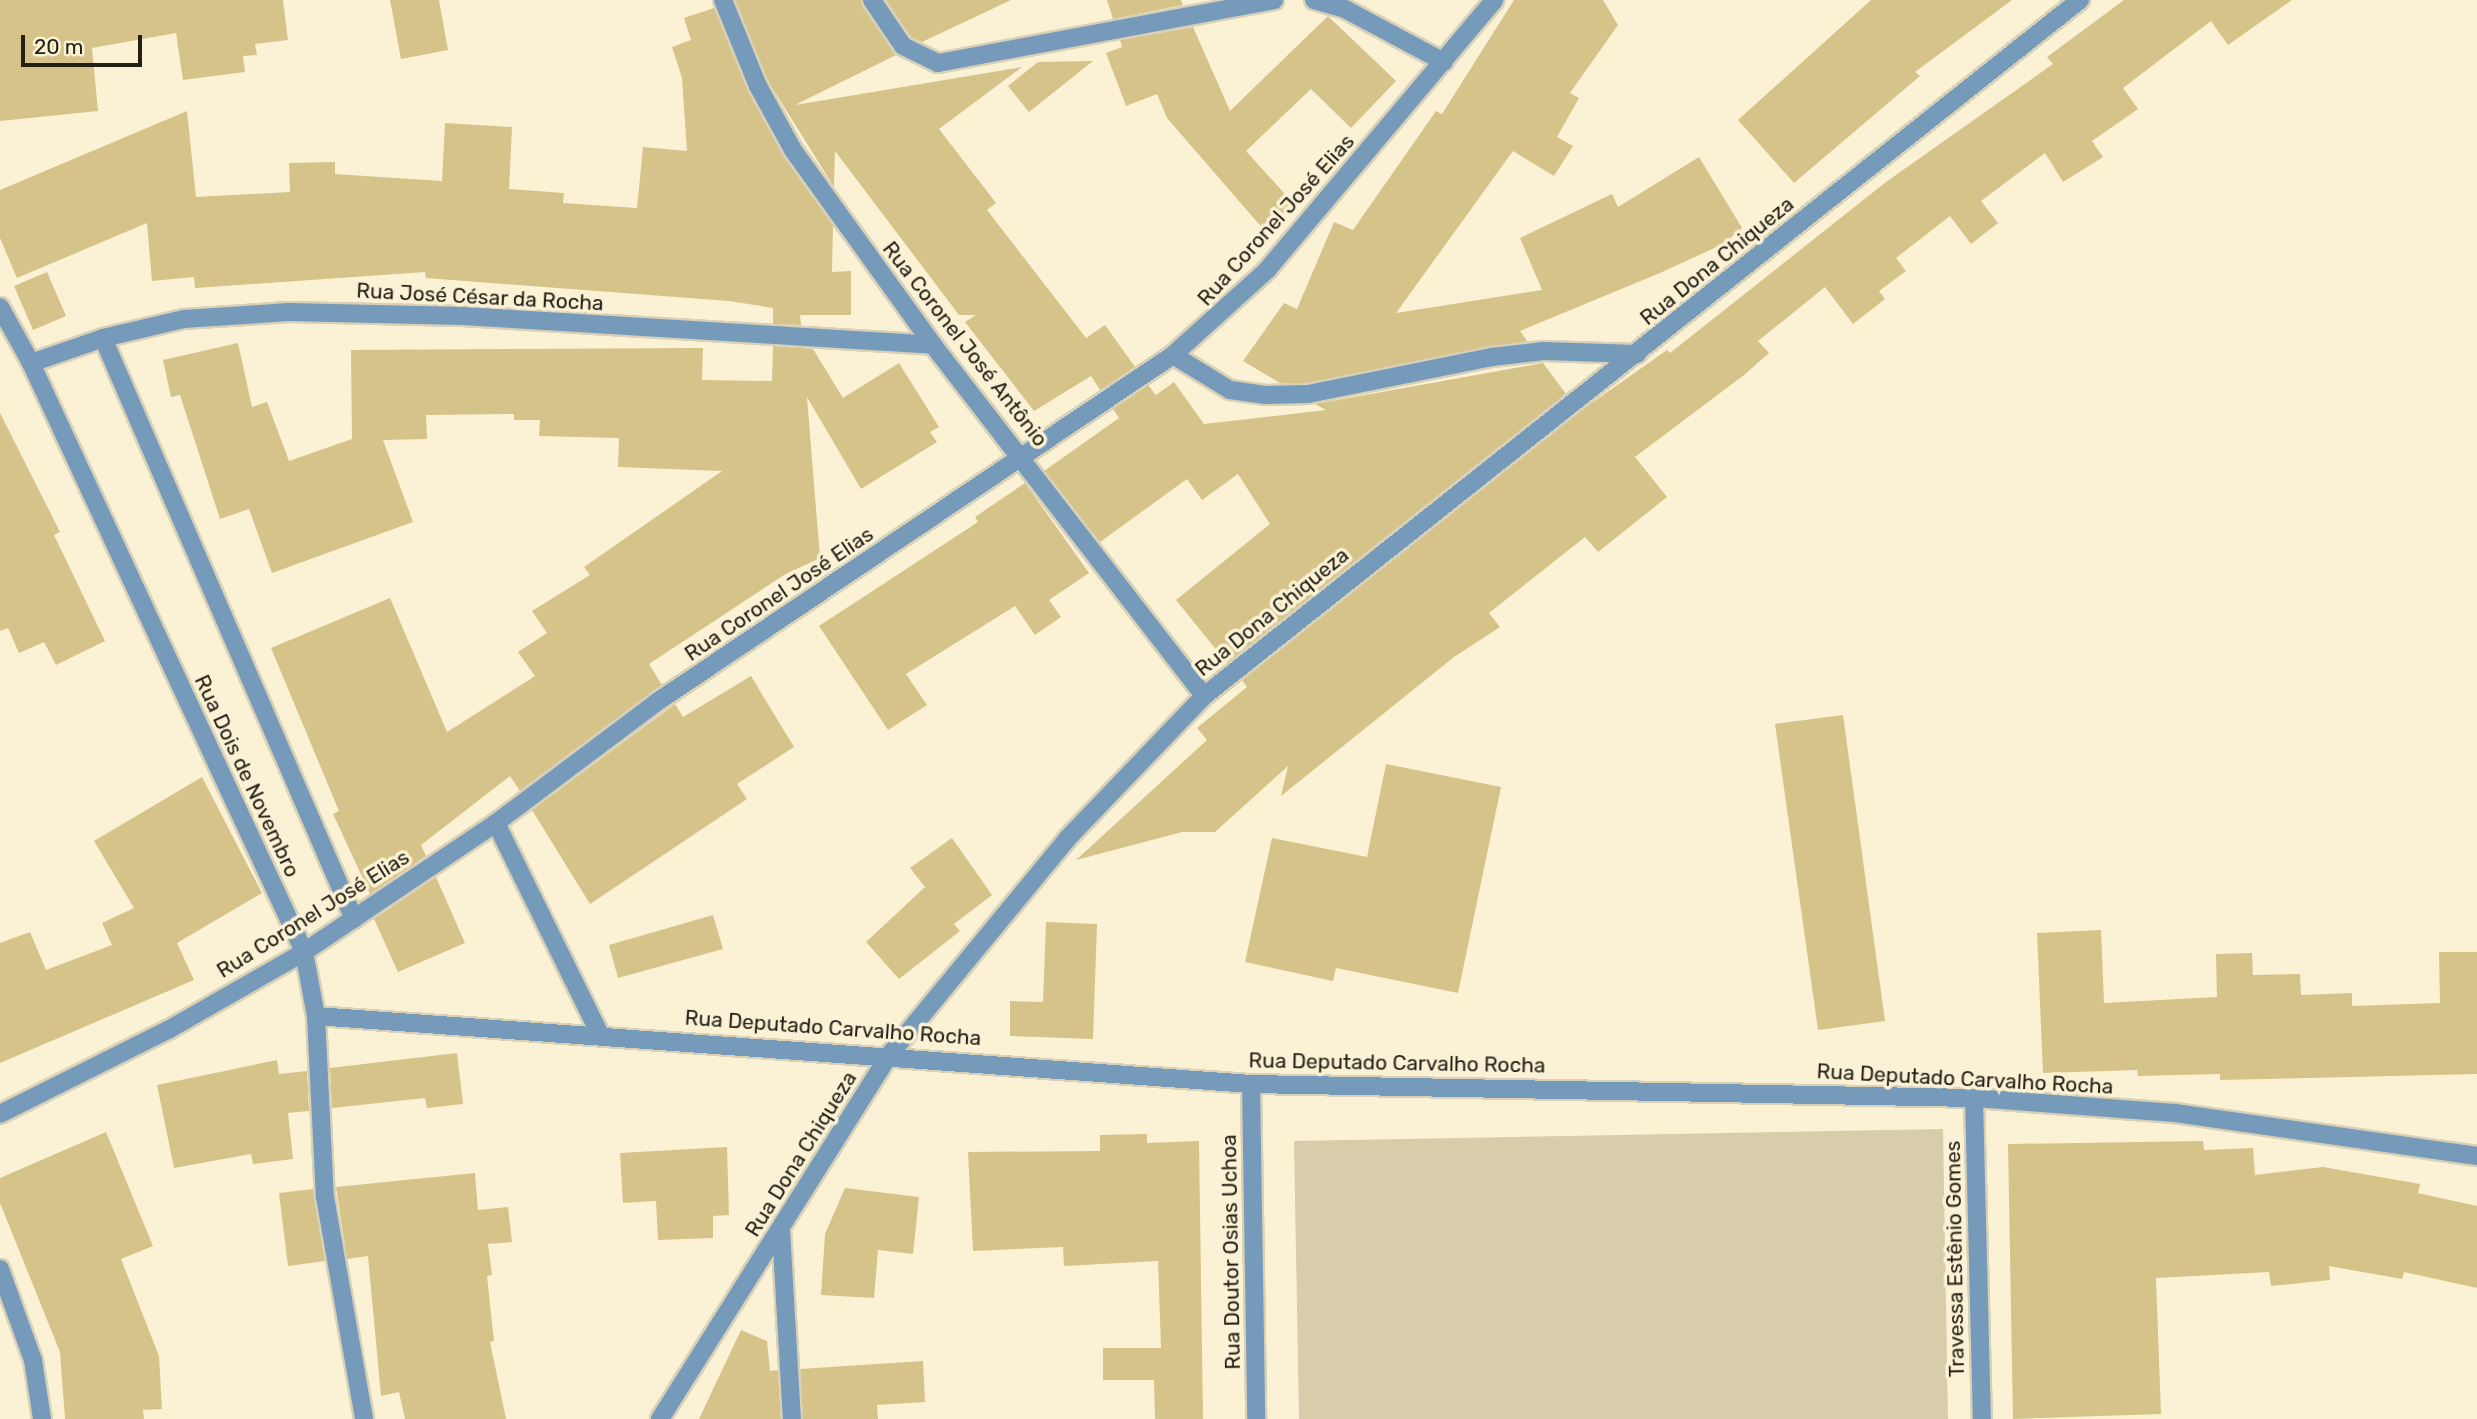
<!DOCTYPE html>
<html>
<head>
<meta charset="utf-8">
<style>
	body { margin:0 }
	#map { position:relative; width:2477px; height:1419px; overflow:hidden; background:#fbf2d6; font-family:Rubik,sans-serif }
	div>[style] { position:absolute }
	.green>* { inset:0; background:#d8cdaa }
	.building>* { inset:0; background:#d6c389 }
	.roads { filter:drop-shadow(2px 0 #d8d0b7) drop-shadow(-2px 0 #d8d0b7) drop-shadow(0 2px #d8d0b7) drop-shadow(0 -2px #d8d0b7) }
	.minor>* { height:18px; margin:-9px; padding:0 9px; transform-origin:9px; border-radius:9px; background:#769aba }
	span { translate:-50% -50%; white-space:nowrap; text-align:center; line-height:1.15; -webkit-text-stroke:7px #fbf2d6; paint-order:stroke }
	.street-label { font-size:21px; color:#232016 }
	.scale { position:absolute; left:21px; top:35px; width:121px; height:32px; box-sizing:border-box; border:4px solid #232016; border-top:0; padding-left:9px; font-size:21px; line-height:24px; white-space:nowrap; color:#232016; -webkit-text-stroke:5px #fbf2d6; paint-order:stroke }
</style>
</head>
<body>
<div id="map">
	<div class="green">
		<i style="clip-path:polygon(1943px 1129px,1948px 1419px,1299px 1419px,1294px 1141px)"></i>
	</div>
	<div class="building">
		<i style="clip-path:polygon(0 0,283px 0,288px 40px,255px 44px,257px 55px,243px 56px,245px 72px,183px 80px,176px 33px,92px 48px,98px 111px,0 121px)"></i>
		<i style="clip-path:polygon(390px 0,439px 0,448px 50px,401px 59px)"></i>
		<i style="clip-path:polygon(735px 0,861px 0,896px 55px,795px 105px,1022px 67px,939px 129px,996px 203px,987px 210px,1086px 338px,1105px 325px,1135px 367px,1100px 390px,1091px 376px,1034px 411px,965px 322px,976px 315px,959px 315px,835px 151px,834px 187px,768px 81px)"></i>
		<i style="clip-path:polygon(886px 0,1011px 0,922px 42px,911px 37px)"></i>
		<i style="clip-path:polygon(1107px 0,1181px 0,1183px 5px,1113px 19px)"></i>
		<i style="clip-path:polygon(1514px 0,1603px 0,1618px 25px,1570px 93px,1579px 98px,1557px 137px,1573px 146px,1554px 176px,1513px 151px,1396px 313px,1542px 290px,1520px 238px,1612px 194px,1618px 207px,1699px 157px,1742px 228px,1725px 243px,1660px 273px,1520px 331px,1527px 341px,1307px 383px,1280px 383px,1243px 361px,1284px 303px,1297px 309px,1334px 222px,1353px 230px,1436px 111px,1442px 114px)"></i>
		<i style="clip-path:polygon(1871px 0,2012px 0,1915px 72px,1920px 76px,1794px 183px,1738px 120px)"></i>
		<i style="clip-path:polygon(2124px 0,2292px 0,2228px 45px,2211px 21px,2123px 88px,2138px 109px,2092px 141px,2103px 157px,2063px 182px,2045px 153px,1981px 201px,1998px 223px,1971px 244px,1950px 216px,1896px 258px,1906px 271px,1879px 291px,1885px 299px,1853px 324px,1825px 287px,1758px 341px,1769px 353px,1744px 375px,1635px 457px,1667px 497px,1598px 552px,1585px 537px,1489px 613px,1500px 627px,1454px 657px,1281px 796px,1288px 766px,1215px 832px,1182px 832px,1076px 860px,1207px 740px,1197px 728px,1247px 687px,1242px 680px,1579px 412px,1667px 350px,1670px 353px,1886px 182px,2053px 64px,2047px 57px)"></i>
		<i style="clip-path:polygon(714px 8px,748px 91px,783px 155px,833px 225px,832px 272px,851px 271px,851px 315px,800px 315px,801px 325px,773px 324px,773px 308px,729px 301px,426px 278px,425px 272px,195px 288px,194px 277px,152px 281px,147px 223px,17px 278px,0 238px,0 190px,187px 111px,196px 197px,290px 192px,289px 163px,335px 162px,335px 174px,442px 181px,445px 123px,512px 127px,509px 189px,564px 193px,563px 203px,637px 208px,643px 147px,687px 151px,682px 78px,672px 47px,691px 40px,684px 18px)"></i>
		<i style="clip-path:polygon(1328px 16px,1396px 81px,1351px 128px,1311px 89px,1246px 151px,1294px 204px,1264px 230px,1167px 118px,1157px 94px,1126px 106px,1106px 53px,1122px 47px,1120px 40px,1193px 27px,1230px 111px)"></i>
		<i style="clip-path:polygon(1093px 61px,1029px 112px,1008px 86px,1038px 62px)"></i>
		<i style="clip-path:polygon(47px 272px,66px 316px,33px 330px,14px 286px)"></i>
		<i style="clip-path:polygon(238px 343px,252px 407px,267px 402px,289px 461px,352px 439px,351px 350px,703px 348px,702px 380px,772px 381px,773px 346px,813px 349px,843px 398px,899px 363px,939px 427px,930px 432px,937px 442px,861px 489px,807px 397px,820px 558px,784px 575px,649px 664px,662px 685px,520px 791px,510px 776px,421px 845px,426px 856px,370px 894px,333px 814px,339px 811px,271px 648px,390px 598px,447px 732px,535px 676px,518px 652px,547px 633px,532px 611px,590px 575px,584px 567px,722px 471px,618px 467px,619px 438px,539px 436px,540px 420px,514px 420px,514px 414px,426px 415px,427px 439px,383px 440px,413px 522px,272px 573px,249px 509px,220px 519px,180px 395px,171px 397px,163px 360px)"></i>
		<i style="clip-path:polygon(1543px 363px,1566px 394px,1227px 663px,1176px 600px,1270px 524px,1238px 474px,1202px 500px,1187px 479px,1100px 542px,1044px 471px,1119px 418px,1113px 409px,1148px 385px,1156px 395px,1174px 382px,1204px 424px,1326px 410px,1315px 404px)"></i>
		<i style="clip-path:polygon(0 413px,60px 532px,54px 535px,105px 641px,56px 665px,44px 642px,19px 653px,8px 628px,0 631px)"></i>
		<i style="clip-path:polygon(1025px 483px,1089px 573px,1049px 600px,1061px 617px,1035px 635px,1015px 606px,906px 674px,927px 705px,888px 730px,819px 626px,978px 522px,975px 517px)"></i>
		<i style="clip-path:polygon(751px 676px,794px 747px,737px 784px,747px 799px,590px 904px,532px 810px,675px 704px,683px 717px)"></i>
		<i style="clip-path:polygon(1843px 715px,1885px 1021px,1818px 1030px,1775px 724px)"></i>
		<i style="clip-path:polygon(1386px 764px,1501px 787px,1458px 993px,1336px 968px,1333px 981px,1245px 962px,1272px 838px,1367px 857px)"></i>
		<i style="clip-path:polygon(202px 777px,262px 893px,177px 943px,194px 980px,0 1063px,0 943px,30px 932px,46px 970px,112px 945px,102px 923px,134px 908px,94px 841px)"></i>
		<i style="clip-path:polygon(952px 838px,992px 895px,954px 924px,960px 931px,899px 979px,866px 942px,925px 887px,910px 868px)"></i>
		<i style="clip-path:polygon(436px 877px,465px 943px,398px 972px,374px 919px)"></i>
		<i style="clip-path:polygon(713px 915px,723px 949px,618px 978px,609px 945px)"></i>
		<i style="clip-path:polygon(1046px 922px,1097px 924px,1093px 1039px,1010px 1036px,1010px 1001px,1043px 1002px)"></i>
		<i style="clip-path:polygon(2101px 930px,2104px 1003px,2217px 997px,2216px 954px,2252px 953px,2253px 975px,2300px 974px,2301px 995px,2352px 993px,2352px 1006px,2440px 1003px,2439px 952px,2477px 952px,2477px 1074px,2220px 1080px,2220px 1074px,2138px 1076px,2137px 1070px,2043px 1073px,2037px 933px)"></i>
		<i style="clip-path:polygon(457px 1053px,463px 1104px,427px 1108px,425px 1098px,332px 1108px,330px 1068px)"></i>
		<i style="clip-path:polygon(277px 1060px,279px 1074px,307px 1071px,309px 1111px,288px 1113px,293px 1159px,253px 1164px,251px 1154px,174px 1168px,157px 1085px)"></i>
		<i style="clip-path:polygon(106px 1132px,153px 1246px,121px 1259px,159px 1356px,162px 1409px,143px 1410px,144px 1419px,65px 1419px,60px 1352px,0 1203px,0 1178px)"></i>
		<i style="clip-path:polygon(1147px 1134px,1147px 1143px,1199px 1141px,1203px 1419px,1155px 1419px,1154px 1380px,1103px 1380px,1103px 1348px,1161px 1348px,1158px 1261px,1064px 1266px,1063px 1247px,973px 1251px,968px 1152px,1100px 1151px,1100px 1135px)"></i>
		<i style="clip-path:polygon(2203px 1141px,2204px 1150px,2253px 1148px,2255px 1175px,2323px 1167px,2420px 1184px,2418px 1193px,2477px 1206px,2477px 1288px,2404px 1272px,2402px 1279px,2329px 1266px,2330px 1280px,2271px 1286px,2269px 1272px,2156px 1278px,2161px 1414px,2013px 1419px,2008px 1144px)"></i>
		<i style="clip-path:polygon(727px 1147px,729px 1215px,713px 1216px,713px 1238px,658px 1240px,656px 1201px,623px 1203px,620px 1153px)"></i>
		<i style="clip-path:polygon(475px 1173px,478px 1210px,508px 1207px,512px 1242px,488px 1244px,492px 1275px,487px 1276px,494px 1341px,490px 1342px,506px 1419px,405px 1419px,399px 1392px,381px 1396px,368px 1256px,347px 1259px,336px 1187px)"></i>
		<i style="clip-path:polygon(845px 1188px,919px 1197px,913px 1254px,878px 1250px,874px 1298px,821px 1295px,825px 1234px)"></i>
		<i style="clip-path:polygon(313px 1189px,325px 1261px,288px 1266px,279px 1193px)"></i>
		<i style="clip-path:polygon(741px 1330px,767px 1341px,770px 1371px,778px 1370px,781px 1419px,699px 1419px)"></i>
		<i style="clip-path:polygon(923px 1361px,925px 1402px,877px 1405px,878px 1419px,803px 1419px,800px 1369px)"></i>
	</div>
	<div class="roads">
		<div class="minor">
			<i style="left:723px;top:0;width:93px;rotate:67.9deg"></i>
			<i style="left:758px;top:86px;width:73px;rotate:61.3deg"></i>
			<i style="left:793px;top:150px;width:240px;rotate:54.3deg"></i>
			<i style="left:933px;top:345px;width:443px;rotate:52.3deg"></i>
			<i style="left:872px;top:0;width:55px;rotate:56deg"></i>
			<i style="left:903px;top:46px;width:39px;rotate:26deg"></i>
			<i style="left:938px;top:63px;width:342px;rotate:-10.6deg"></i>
			<i style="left:1314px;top:0;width:32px;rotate:16deg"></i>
			<i style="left:1345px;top:9px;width:112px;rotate:28.2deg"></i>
			<i style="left:0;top:307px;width:64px;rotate:61deg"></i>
			<i style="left:31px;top:363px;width:649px;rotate:65.13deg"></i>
			<i style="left:304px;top:952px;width:65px;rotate:79.4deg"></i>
			<i style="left:316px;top:1016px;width:181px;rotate:87.2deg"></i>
			<i style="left:325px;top:1197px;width:225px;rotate:80deg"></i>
			<i style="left:103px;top:338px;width:633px;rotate:66.63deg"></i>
			<i style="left:1173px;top:355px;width:67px;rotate:31.6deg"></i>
			<i style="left:1230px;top:390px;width:36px;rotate:8deg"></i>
			<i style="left:1266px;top:395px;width:42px;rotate:-1.4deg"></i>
			<i style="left:1308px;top:394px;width:188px;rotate:-11.4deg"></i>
			<i style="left:1492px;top:357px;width:52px;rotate:-6.6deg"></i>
			<i style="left:1544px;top:351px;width:93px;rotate:1.8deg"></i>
			<i style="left:31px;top:363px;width:76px;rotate:-19.1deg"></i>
			<i style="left:103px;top:338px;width:83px;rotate:-13.2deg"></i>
			<i style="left:184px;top:319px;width:105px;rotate:-3.8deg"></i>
			<i style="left:289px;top:312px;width:174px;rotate:1.3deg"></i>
			<i style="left:463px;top:316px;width:471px;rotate:3.5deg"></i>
			<i style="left:496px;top:823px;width:235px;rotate:63.8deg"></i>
			<i style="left:316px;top:1016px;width:937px;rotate:4.16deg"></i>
			<i style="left:1251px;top:1084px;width:723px;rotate:1.11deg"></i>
			<i style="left:1974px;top:1098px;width:202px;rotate:4.3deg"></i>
			<i style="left:2175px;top:1113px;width:305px;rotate:8.1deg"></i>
			<i style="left:1251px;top:1084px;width:335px;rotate:89.1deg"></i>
			<i style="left:1974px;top:1098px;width:321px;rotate:88.6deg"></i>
			<i style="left:0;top:1114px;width:188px;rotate:-26.6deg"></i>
			<i style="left:168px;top:1030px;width:157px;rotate:-29.8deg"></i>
			<i style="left:304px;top:952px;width:231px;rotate:-33.9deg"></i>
			<i style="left:496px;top:823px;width:201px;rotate:-36.9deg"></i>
			<i style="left:657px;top:702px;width:622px;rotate:-33.92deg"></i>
			<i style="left:1173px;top:355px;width:127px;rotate:-42.1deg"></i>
			<i style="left:1267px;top:270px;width:353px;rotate:-49.9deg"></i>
			<i style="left:781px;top:1230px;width:189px;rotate:86.7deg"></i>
			<i style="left:0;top:1269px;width:97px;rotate:70.1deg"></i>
			<i style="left:33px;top:1360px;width:60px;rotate:81.3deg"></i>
			<i style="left:660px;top:1419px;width:431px;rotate:-57.8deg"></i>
			<i style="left:890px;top:1054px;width:278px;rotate:-50.5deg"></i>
			<i style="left:1067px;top:839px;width:198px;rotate:-46.2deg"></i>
			<i style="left:1204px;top:696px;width:1119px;rotate:-38.47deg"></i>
		</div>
	</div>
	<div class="street-label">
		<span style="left:1276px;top:220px;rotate:-48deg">Rua Coronel José Elias</span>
		<span style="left:1717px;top:261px;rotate:-39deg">Rua Dona Chiqueza</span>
		<span style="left:480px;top:297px;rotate:3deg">Rua José César da Rocha</span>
		<span style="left:965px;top:344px;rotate:52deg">Rua Coronel José Antônio</span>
		<span style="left:779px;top:594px;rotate:-34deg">Rua Coronel José Elias</span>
		<span style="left:1272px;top:612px;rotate:-39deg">Rua Dona Chiqueza</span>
		<span style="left:247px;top:776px;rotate:65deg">Rua Dois de Novembro</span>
		<span style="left:313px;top:914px;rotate:-32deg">Rua Coronel José Elias</span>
		<span style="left:833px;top:1028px;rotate:4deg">Rua Deputado Carvalho Rocha</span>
		<span style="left:1397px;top:1063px;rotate:1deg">Rua Deputado Carvalho Rocha</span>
		<span style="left:1965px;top:1079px;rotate:3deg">Rua Deputado Carvalho Rocha</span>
		<span style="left:801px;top:1154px;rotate:-58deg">Rua Dona Chiqueza</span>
		<span style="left:1231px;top:1252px;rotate:-91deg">Rua Doutor Osias Uchoa</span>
		<span style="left:1955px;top:1259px;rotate:-91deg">Travessa Estênio Gomes</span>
	</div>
	<div class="scale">20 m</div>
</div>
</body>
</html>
